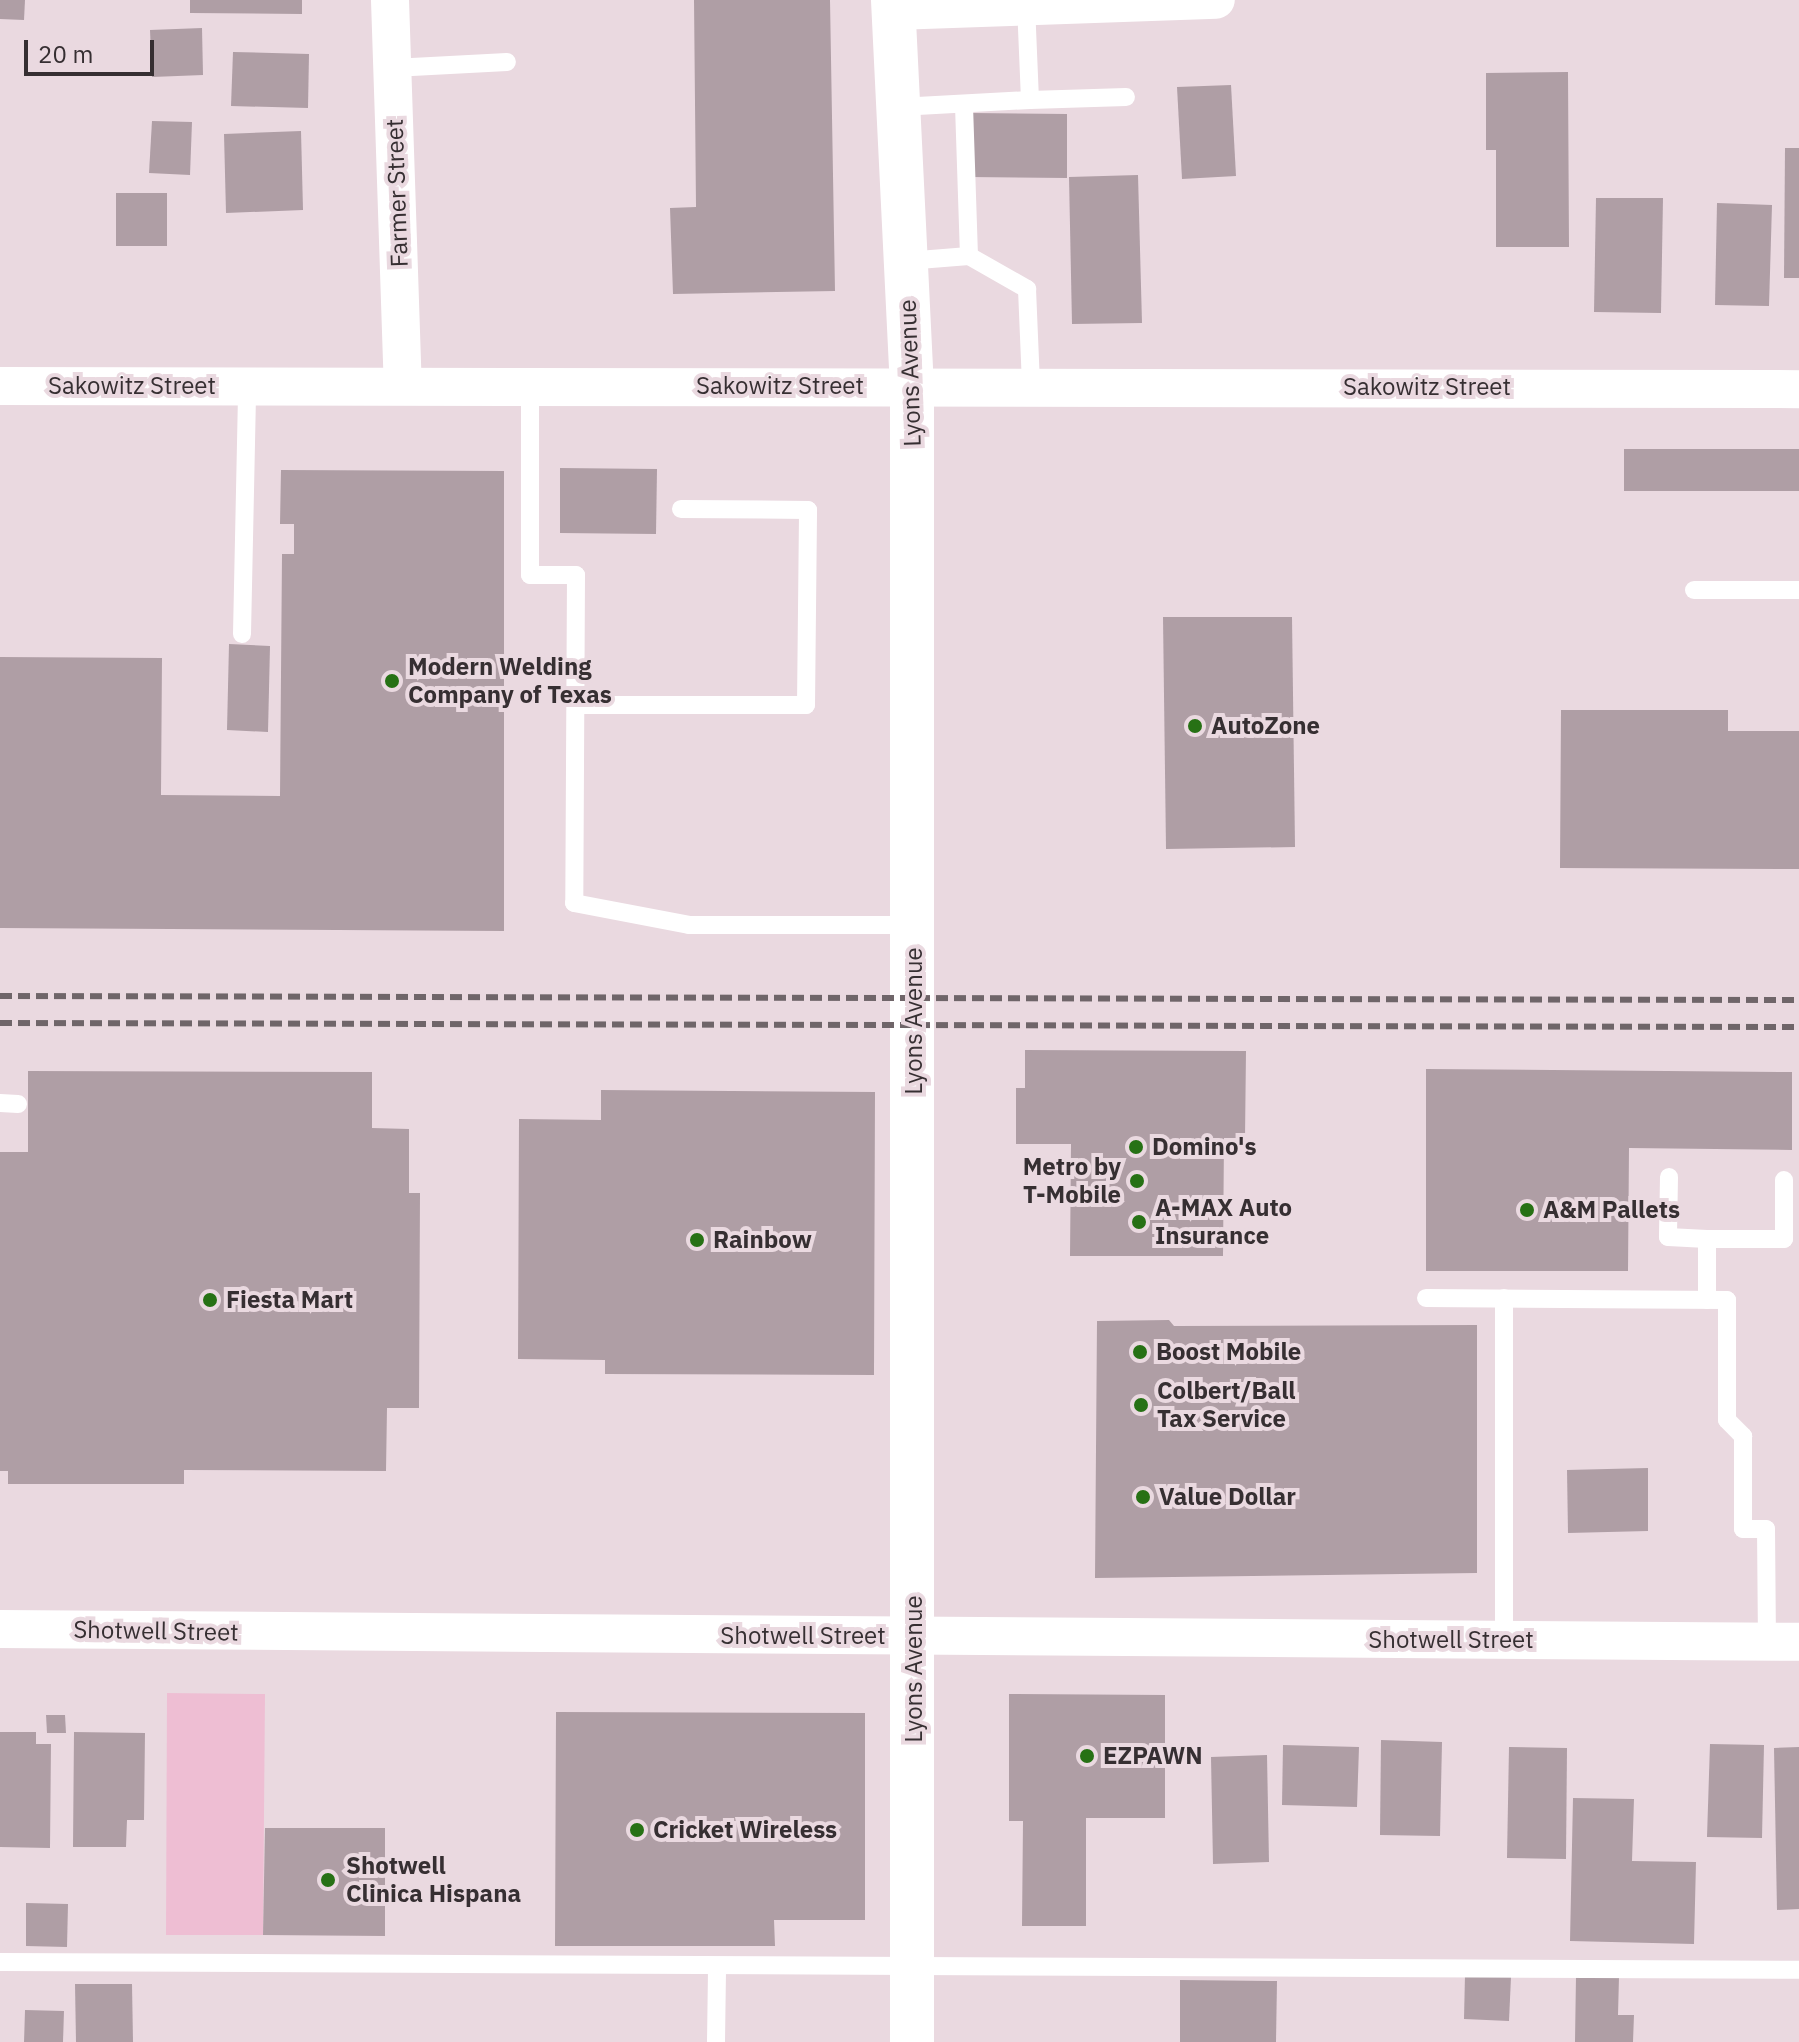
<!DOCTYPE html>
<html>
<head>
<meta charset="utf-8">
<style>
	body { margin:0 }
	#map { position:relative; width:1799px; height:2042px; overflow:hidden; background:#ead9e0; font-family:"IBM Plex Sans",sans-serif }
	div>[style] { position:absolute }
	.green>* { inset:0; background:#eebed3 }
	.building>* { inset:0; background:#af9ea5 }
	.lane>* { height:18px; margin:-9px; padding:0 9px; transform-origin:9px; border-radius:9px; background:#fff }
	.street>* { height:38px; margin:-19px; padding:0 19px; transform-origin:19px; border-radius:19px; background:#fff }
	.secondary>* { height:44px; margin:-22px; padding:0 22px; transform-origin:22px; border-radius:22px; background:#fff }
	.rail>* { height:6px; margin-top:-3px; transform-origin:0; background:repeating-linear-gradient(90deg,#6f6569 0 12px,transparent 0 18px) }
	.dots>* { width:22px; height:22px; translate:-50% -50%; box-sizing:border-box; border:4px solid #ead9e0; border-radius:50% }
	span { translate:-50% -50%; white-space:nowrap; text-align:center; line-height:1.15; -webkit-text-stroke:8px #ead9e0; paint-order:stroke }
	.street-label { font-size:24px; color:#362f32 }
	.poi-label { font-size:24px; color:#362f32; font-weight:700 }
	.left { translate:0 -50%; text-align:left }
	.right { translate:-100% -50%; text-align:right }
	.scale { position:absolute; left:24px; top:40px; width:130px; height:36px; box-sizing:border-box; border:4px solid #362f32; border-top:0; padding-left:10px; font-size:24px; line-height:28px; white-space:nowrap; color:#362f32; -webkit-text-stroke:6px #ead9e0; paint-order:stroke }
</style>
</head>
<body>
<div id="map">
	<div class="green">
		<i style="clip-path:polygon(167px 1693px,265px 1694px,263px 1935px,166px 1935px)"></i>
	</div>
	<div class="building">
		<i style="clip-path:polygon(0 0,25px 0,24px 20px,0 19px)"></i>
		<i style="clip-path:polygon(190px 0,302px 0,302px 14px,190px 13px)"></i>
		<i style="clip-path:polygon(694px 0,830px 0,835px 291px,673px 294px,670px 208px,696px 207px)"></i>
		<i style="clip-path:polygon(202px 28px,203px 75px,152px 77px,150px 30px)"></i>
		<i style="clip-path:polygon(233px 52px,309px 54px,308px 108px,231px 106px)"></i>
		<i style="clip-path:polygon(1568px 72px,1569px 247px,1496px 247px,1496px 150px,1486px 150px,1486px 73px)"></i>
		<i style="clip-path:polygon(1231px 85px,1236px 176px,1182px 179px,1177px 87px)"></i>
		<i style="clip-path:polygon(971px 113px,1067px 114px,1067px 178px,970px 177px)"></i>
		<i style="clip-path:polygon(152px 121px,192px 122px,190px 175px,149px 173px)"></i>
		<i style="clip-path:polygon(301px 131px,303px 210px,226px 213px,224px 134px)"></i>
		<i style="clip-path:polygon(1785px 148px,1799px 148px,1799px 278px,1784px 278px)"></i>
		<i style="clip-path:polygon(1138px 175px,1142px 323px,1072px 324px,1069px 177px)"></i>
		<i style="clip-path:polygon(116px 193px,167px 193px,167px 246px,116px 246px)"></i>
		<i style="clip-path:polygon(1596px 198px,1663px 198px,1661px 313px,1594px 312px)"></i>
		<i style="clip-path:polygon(1717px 203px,1772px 205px,1769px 306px,1715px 305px)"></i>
		<i style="clip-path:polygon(1624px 449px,1799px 449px,1799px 491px,1624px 491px)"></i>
		<i style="clip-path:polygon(560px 468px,657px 469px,656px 534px,560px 533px)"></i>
		<i style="clip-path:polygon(281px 470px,504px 471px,504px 931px,0 928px,0 657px,162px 658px,161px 795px,280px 796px,282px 554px,294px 554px,294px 524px,280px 524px)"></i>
		<i style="clip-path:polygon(1163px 617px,1292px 617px,1295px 847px,1166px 849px)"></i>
		<i style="clip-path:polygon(229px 644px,270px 646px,268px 732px,227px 730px)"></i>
		<i style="clip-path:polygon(1561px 710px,1728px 710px,1728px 731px,1799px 731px,1799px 869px,1560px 868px)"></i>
		<i style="clip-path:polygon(1025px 1050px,1246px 1051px,1245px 1138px,1224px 1138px,1223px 1256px,1070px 1256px,1071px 1144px,1016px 1144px,1016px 1088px,1025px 1088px)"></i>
		<i style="clip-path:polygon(1426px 1069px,1792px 1072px,1792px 1150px,1629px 1148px,1628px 1271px,1426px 1271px)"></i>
		<i style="clip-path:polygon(28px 1071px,372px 1072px,372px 1128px,409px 1129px,409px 1193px,420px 1193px,419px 1408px,387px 1408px,386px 1471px,184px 1470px,184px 1484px,8px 1484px,8px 1471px,0 1471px,0 1152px,28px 1152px)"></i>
		<i style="clip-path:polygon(601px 1090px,875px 1092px,874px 1375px,605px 1374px,605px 1360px,518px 1359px,519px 1119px,601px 1120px)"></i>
		<i style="clip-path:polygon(1169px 1320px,1174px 1326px,1477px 1325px,1477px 1573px,1095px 1578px,1097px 1321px)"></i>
		<i style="clip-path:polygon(1648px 1468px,1648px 1531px,1568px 1533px,1567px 1470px)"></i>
		<i style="clip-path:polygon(1009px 1694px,1165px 1695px,1165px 1818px,1086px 1818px,1086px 1926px,1022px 1926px,1023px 1821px,1009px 1821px)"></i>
		<i style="clip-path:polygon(556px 1712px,865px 1713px,865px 1920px,774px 1920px,775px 1946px,555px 1946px)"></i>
		<i style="clip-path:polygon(46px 1715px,65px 1715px,66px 1733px,47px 1733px)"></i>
		<i style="clip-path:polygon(0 1732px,36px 1732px,36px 1744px,51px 1744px,50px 1848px,0 1847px)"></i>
		<i style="clip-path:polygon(74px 1732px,145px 1733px,144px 1820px,127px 1820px,126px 1847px,73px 1847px)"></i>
		<i style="clip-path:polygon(1381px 1740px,1442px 1742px,1440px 1836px,1380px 1835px)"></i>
		<i style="clip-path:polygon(1710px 1744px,1764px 1745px,1762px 1838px,1707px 1837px)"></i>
		<i style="clip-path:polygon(1283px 1745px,1359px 1747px,1357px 1807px,1282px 1805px)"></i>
		<i style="clip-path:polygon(1509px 1747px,1567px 1748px,1566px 1859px,1507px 1858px)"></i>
		<i style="clip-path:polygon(1799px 1747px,1799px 1909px,1777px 1910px,1774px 1748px)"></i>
		<i style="clip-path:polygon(1267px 1755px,1269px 1862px,1213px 1864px,1211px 1757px)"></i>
		<i style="clip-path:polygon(1573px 1798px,1634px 1799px,1632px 1861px,1696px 1862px,1694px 1944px,1570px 1941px)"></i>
		<i style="clip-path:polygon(265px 1828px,385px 1828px,385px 1936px,263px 1935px)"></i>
		<i style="clip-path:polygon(26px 1903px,68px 1904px,67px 1947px,26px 1946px)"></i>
		<i style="clip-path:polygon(1465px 1975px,1511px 1977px,1509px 2021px,1464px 2019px)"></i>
		<i style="clip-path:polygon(1576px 1976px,1619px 1977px,1618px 2015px,1634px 2015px,1633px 2042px,1575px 2042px)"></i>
		<i style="clip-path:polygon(1180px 1980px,1277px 1981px,1276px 2042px,1180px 2042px)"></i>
		<i style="clip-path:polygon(75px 1984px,132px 1984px,133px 2042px,76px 2042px)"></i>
		<i style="clip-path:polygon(25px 2010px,64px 2011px,63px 2042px,24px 2042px)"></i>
	</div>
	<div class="lane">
		<i style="left:393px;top:68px;width:114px;rotate:-3deg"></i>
		<i style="left:1030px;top:100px;width:96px;rotate:-1.8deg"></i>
		<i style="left:899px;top:107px;width:131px;rotate:-3.1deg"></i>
		<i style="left:1030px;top:100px;width:94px;rotate:-92.4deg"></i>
		<i style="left:969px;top:256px;width:67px;rotate:29.6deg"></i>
		<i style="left:1027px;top:289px;width:97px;rotate:87.6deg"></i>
		<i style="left:906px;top:261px;width:63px;rotate:-4.5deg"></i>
		<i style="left:969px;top:256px;width:152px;rotate:-91.9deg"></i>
		<i style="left:530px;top:386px;width:189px;rotate:90deg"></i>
		<i style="left:530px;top:575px;width:46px"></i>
		<i style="left:576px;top:575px;width:328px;rotate:90.3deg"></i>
		<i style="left:574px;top:903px;width:117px;rotate:10.8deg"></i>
		<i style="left:689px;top:925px;width:225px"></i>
		<i style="left:1694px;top:590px;width:105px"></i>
		<i style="left:242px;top:634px;width:248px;rotate:-88.8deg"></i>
		<i style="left:576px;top:705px;width:230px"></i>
		<i style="left:806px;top:705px;width:195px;rotate:-89.4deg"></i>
		<i style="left:808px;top:510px;width:127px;rotate:-179.5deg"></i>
		<i style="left:0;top:1103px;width:18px;rotate:3deg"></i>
		<i style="left:1669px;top:1177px;width:60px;rotate:91deg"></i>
		<i style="left:1668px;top:1237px;width:39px;rotate:3deg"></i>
		<i style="left:1426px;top:1298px;width:301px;rotate:0.4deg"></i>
		<i style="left:1727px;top:1300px;width:120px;rotate:90deg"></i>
		<i style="left:1727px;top:1420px;width:23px;rotate:45deg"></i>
		<i style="left:1743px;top:1436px;width:93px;rotate:90deg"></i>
		<i style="left:1743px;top:1529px;width:23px"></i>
		<i style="left:1766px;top:1529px;width:113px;rotate:89.5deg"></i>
		<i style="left:1504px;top:1298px;width:342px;rotate:90deg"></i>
		<i style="left:1707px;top:1300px;width:61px;rotate:-90deg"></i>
		<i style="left:1707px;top:1239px;width:77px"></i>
		<i style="left:1784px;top:1239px;width:59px;rotate:-90deg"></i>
		<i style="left:0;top:1962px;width:1799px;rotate:0.25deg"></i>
		<i style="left:716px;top:2042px;width:75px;rotate:-89.2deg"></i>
	</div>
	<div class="street">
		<i style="left:390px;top:0;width:386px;rotate:88.1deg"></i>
		<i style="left:894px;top:11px;width:322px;rotate:-2deg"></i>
		<i style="left:0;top:386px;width:1799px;rotate:0.1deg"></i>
		<i style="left:0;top:1629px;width:1799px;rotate:0.41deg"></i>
	</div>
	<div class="secondary">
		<i style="left:893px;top:0;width:386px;rotate:87.2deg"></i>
		<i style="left:912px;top:386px;width:1656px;rotate:90deg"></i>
	</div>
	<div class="rail">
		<i style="left:0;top:996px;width:1799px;rotate:0.13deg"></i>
		<i style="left:0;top:1023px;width:1799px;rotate:0.13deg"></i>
	</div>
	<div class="dots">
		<i style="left:392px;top:681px;background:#277115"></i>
		<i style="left:1195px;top:726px;background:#277115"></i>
		<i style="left:1136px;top:1147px;background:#277115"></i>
		<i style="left:1137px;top:1181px;background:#277115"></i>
		<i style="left:1527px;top:1210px;background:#277115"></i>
		<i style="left:1139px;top:1222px;background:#277115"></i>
		<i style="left:697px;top:1240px;background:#277115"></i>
		<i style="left:210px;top:1300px;background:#277115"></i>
		<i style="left:1140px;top:1352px;background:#277115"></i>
		<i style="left:1141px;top:1405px;background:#277115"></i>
		<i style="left:1143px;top:1497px;background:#277115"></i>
		<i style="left:1087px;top:1756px;background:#277115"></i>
		<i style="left:637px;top:1830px;background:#277115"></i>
		<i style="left:328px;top:1880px;background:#277115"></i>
	</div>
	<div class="street-label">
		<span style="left:397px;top:193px;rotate:-92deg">Farmer Street</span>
		<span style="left:910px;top:373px;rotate:-92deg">Lyons Avenue</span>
		<span style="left:132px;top:386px">Sakowitz Street</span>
		<span style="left:780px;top:386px">Sakowitz Street</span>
		<span style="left:1427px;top:387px">Sakowitz Street</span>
		<span style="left:914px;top:1021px;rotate:-90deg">Lyons Avenue</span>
		<span style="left:156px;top:1631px;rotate:1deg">Shotwell Street</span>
		<span style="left:803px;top:1636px">Shotwell Street</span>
		<span style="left:1451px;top:1640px">Shotwell Street</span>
		<span style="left:914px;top:1669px;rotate:-90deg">Lyons Avenue</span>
	</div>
	<div class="poi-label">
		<span class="left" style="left:408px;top:681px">Modern Welding<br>Company of Texas</span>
		<span class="left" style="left:1211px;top:726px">AutoZone</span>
		<span class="left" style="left:1152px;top:1147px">Domino's</span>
		<span class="right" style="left:1121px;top:1181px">Metro by<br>T-Mobile</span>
		<span class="left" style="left:1155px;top:1222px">A-MAX Auto<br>Insurance</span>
		<span class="left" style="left:1543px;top:1210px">A&amp;M Pallets</span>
		<span class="left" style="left:713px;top:1240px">Rainbow</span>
		<span class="left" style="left:226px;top:1300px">Fiesta Mart</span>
		<span class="left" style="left:1156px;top:1352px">Boost Mobile</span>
		<span class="left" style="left:1157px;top:1405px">Colbert/Ball<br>Tax Service</span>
		<span class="left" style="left:1159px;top:1497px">Value Dollar</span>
		<span class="left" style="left:1103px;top:1756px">EZPAWN</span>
		<span class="left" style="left:653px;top:1830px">Cricket Wireless</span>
		<span class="left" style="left:346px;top:1880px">Shotwell<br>Clinica Hispana</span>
	</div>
	<div class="scale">20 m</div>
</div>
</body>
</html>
